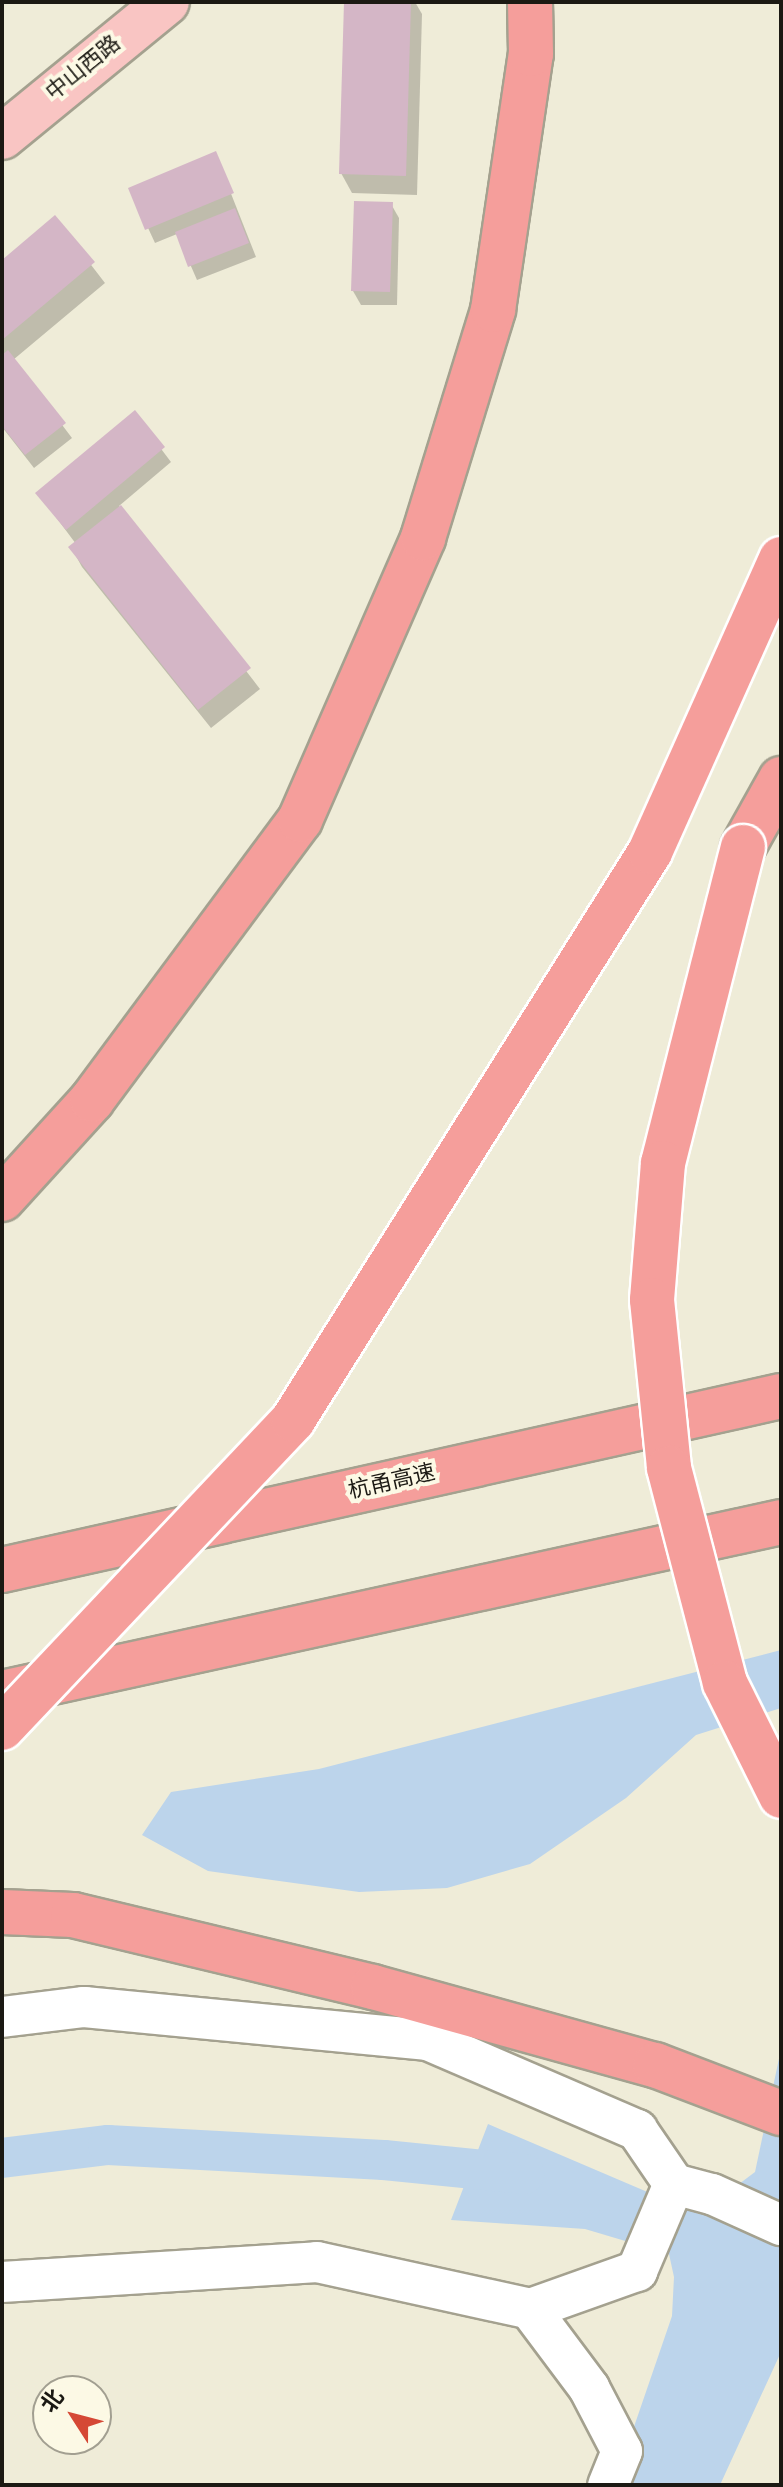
<!DOCTYPE html>
<html>
<head>
<meta charset="utf-8">
<style>
	body { margin:0 }
	#map { position:relative; width:783px; height:2487px; overflow:hidden; background:#efecd8; font-family:Overpass,"Noto Sans SC",sans-serif }
	div>[style] { position:absolute }
	.water>* { inset:0; background:#bcd4eb }
	.shadow>* { inset:0; background:#0003 }
	.canal>* { height:40px; margin:-20px; padding:0 20px; transform-origin:20px; border-radius:20px; background:#bcd4eb }
	.building>* { inset:0; background:#d4b6c6 }
	.roads { filter:drop-shadow(2px 0 #a4a18f) drop-shadow(-2px 0 #a4a18f) drop-shadow(0 2px #a4a18f) drop-shadow(0 -2px #a4a18f) }
	.minor>* { height:40px; margin:-20px; padding:0 20px; transform-origin:20px; border-radius:20px; background:#fff }
	.major>* { height:44px; margin:-22px; padding:0 22px; transform-origin:22px; border-radius:22px; background:#f9c5c3 }
	.highway>* { height:44px; margin:-22px; padding:0 22px; transform-origin:22px; border-radius:22px; background:#f59e9b }
	.bridges { filter:drop-shadow(2px 0 #fff) drop-shadow(-2px 0 #fff) drop-shadow(0 2px #fff) drop-shadow(0 -2px #fff) }
	.highway-bridge>* { height:44px; margin:-22px; padding:0 22px; transform-origin:22px; border-radius:22px; background:#f59e9b }
	span { translate:-50% -50%; white-space:nowrap; text-align:center; line-height:1.15; -webkit-text-stroke:8px #fcf9e5; paint-order:stroke }
	.street-label { font-size:22px; color:#1b1913 }
	.frame { position:absolute; inset:0; border:4px solid #1b1913; pointer-events:none }
	.north { position:absolute; left:32px; top:2375px; width:80px; height:80px; box-sizing:border-box; background:#fcf9e5; border:2px solid #a29f91; border-radius:50%; rotate:306deg; font-size:22px; font-weight:700; line-height:32px; text-align:center; color:#1b1913 }
	.north::after { content:''; display:block; margin:auto; width:28px; height:36px; background:#d54835; clip-path:polygon(50% 0,100% 100%,50% 72%,0 100%) }
</style>
</head>
<body>
<div id="map">
	<div class="water">
		<i style="clip-path:polygon(781px 1650px,781px 1708px,696px 1735px,626px 1798px,530px 1864px,447px 1888px,359px 1892px,208px 1871px,142px 1835px,171px 1792px,319px 1769px)"></i>
		<i style="clip-path:polygon(781px 2049px,781px 2352px,720px 2485px,614px 2485px,672px 2316px,674px 2277px,669px 2254px,585px 2229px,451px 2220px,488px 2124px,699px 2214px,755px 2172px)"></i>
	</div>
	<div class="shadow">
		<i style="clip-path:polygon(346px 2px,415px 2px,422px 14px,417px 195px,352px 193px,341px 173px)"></i>
		<i style="clip-path:polygon(215px 153px,256px 257px,197px 280px,177px 234px,155px 243px,130px 189px)"></i>
		<i style="clip-path:polygon(391px 204px,399px 218px,397px 305px,361px 305px,353px 291px)"></i>
		<i style="clip-path:polygon(55px 218px,105px 283px,13px 360px,72px 438px,34px 468px,2px 427px,2px 262px)"></i>
		<i style="clip-path:polygon(134px 413px,171px 462px,119px 506px,260px 689px,211px 728px,82px 567px,71px 547px,76px 544px,38px 493px)"></i>
	</div>
	<div class="canal">
		<i style="left:2px;top:2158px;width:107px;rotate:-7deg"></i>
		<i style="left:108px;top:2145px;width:276px;rotate:3.1deg"></i>
		<i style="left:384px;top:2160px;width:141px;rotate:5.7deg"></i>
	</div>
	<div class="building">
		<i style="clip-path:polygon(344px 2px,411px 2px,406px 176px,339px 174px)"></i>
		<i style="clip-path:polygon(216px 151px,234px 193px,145px 230px,128px 188px)"></i>
		<i style="clip-path:polygon(354px 201px,393px 202px,390px 292px,351px 291px)"></i>
		<i style="clip-path:polygon(235px 208px,249px 243px,188px 267px,175px 232px)"></i>
		<i style="clip-path:polygon(55px 215px,95px 262px,2px 340px,2px 260px)"></i>
		<i style="clip-path:polygon(8px 350px,66px 423px,25px 455px,2px 426px,2px 355px)"></i>
		<i style="clip-path:polygon(135px 410px,165px 447px,66px 530px,35px 493px)"></i>
		<i style="clip-path:polygon(121px 505px,251px 668px,198px 710px,68px 547px)"></i>
	</div>
	<div class="roads">
		<div class="minor">
			<i style="left:2px;top:2017px;width:83px;rotate:-7deg"></i>
			<i style="left:84px;top:2007px;width:346px;rotate:5.5deg"></i>
			<i style="left:428px;top:2040px;width:228px;rotate:23.3deg"></i>
			<i style="left:637px;top:2130px;width:65px;rotate:55.6deg"></i>
			<i style="left:674px;top:2184px;width:39px;rotate:15deg"></i>
			<i style="left:712px;top:2194px;width:76px;rotate:24.2deg"></i>
			<i style="left:2px;top:2282px;width:316px;rotate:-3.6deg"></i>
			<i style="left:317px;top:2262px;width:218px;rotate:12.4deg"></i>
			<i style="left:530px;top:2309px;width:99px;rotate:53.2deg"></i>
			<i style="left:589px;top:2388px;width:71px;rotate:62.4deg"></i>
			<i style="left:622px;top:2451px;width:37px;rotate:112deg"></i>
			<i style="left:530px;top:2309px;width:114px;rotate:-19.6deg"></i>
			<i style="left:637px;top:2271px;width:95px;rotate:-67deg"></i>
		</div>
		<div class="major">
			<i style="left:2px;top:137px;width:213px;rotate:-39.3deg"></i>
		</div>
		<div class="highway">
			<i style="left:743px;top:847px;width:78px;rotate:-60.8deg"></i>
			<i style="left:2px;top:1199px;width:134px;rotate:-47.7deg"></i>
			<i style="left:92px;top:1100px;width:349px;rotate:-53.4deg"></i>
			<i style="left:300px;top:820px;width:308px;rotate:-66.4deg"></i>
			<i style="left:423px;top:538px;width:239px;rotate:-72.9deg"></i>
			<i style="left:493px;top:310px;width:259px;rotate:-81.6deg"></i>
			<i style="left:531px;top:54px;width:52px;rotate:-91.1deg"></i>
			<i style="left:2px;top:1570px;width:798px;rotate:-12.59deg"></i>
			<i style="left:2px;top:1693px;width:798px;rotate:-12.38deg"></i>
			<i style="left:2px;top:1912px;width:71px;rotate:2.4deg"></i>
			<i style="left:73px;top:1915px;width:309px;rotate:13.5deg"></i>
			<i style="left:373px;top:1987px;width:293px;rotate:15.5deg"></i>
			<i style="left:655px;top:2065px;width:135px;rotate:20.9deg"></i>
		</div>
	</div>
	<div class="bridges">
		<div class="highway-bridge">
			<i style="left:743px;top:847px;width:326px;rotate:104.2deg"></i>
			<i style="left:663px;top:1163px;width:137px;rotate:94.6deg"></i>
			<i style="left:652px;top:1300px;width:169px;rotate:84.2deg"></i>
			<i style="left:669px;top:1468px;width:222px;rotate:75.4deg"></i>
			<i style="left:725px;top:1683px;width:126px;rotate:63.6deg"></i>
			<i style="left:2px;top:1728px;width:424px;rotate:-46.6deg"></i>
			<i style="left:293px;top:1420px;width:671px;rotate:-57.85deg"></i>
			<i style="left:650px;top:852px;width:321px;rotate:-65.9deg"></i>
		</div>
	</div>
	<div class="street-label">
		<span style="left:84px;top:69px;rotate:-39deg">中山西路</span>
		<span style="left:392px;top:1483px;rotate:-13deg">杭甬高速</span>
	</div>
	<div class="frame"></div>
	<div class="north">北</div>
</div>
</body>
</html>
